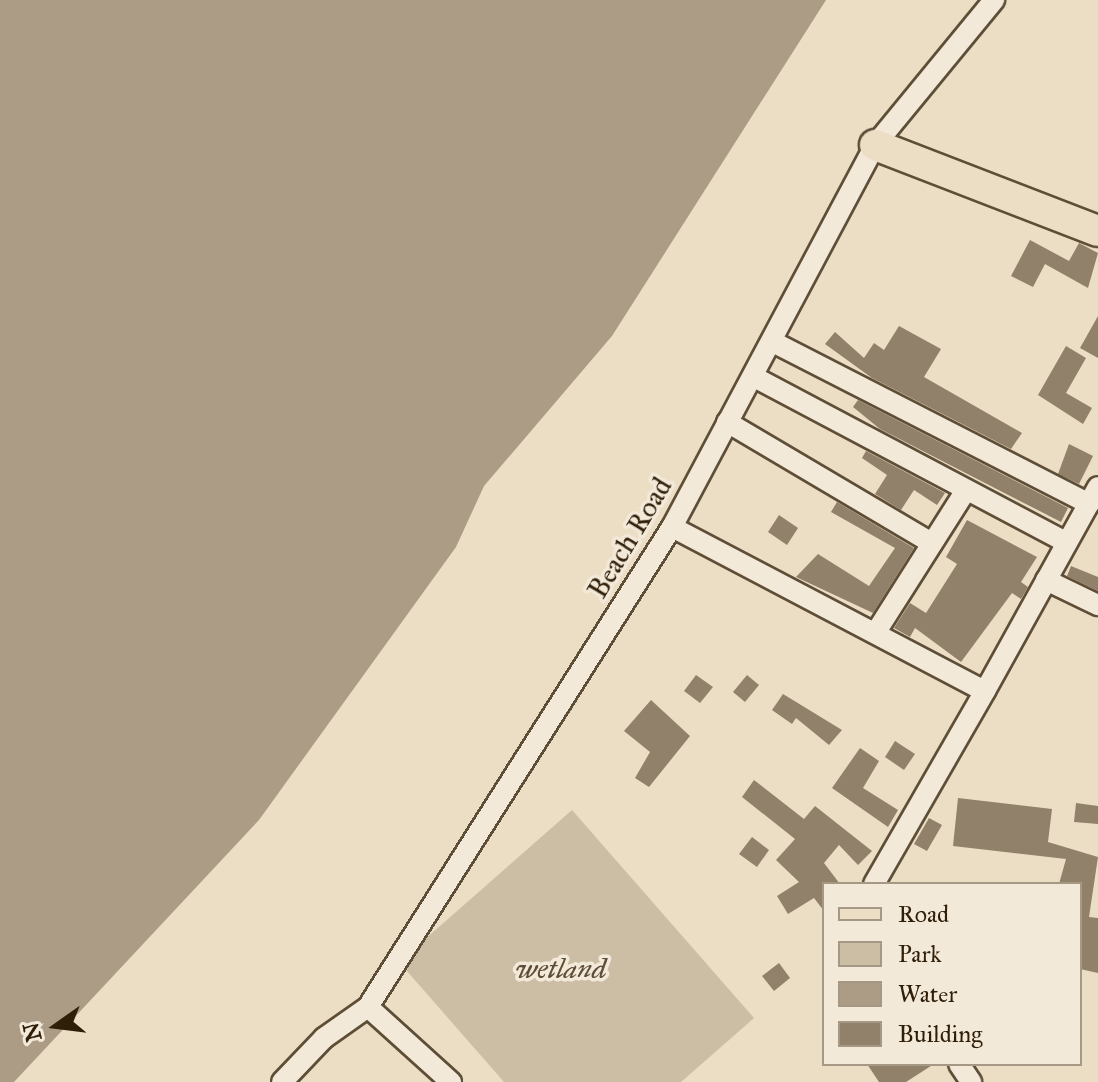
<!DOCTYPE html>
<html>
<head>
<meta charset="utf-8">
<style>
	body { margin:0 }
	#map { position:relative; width:1098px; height:1082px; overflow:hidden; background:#ecddc5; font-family:"IM FELL Great Primer",serif }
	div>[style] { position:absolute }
	.green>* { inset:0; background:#ccbda5 }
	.water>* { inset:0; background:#ac9c85 }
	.building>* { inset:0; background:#91816a }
	.roads { filter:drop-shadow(2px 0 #5e4e37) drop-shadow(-2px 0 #5e4e37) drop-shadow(0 2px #5e4e37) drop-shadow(0 -2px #5e4e37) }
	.street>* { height:20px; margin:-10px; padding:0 10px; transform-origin:10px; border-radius:10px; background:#f3e9d9 }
	.primary>* { height:30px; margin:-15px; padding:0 15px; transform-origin:15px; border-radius:15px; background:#ecddc5 }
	span { translate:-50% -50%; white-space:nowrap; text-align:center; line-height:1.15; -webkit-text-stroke:7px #f3e9d9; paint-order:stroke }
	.street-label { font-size:28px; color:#2f1e08 }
	.park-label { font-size:28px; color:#5e4e37; font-style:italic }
	.legend { position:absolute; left:822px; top:882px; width:260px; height:184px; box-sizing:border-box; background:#f3e9d9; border:2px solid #a59885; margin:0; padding:10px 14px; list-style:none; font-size:24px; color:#2f1e08 }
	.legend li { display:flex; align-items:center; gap:16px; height:40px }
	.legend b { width:40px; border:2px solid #a59885 }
	.north { position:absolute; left:16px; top:986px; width:80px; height:80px; -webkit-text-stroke:6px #f3e9d9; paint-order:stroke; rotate:256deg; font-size:22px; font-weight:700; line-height:32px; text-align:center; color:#2f1e08 }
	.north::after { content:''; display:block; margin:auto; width:28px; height:36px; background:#2f1e08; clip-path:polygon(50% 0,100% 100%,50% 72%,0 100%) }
</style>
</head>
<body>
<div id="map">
	<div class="green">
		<i style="clip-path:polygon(572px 810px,754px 1018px,681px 1082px,504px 1082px,399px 962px)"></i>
	</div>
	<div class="water">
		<i style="clip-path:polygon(0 0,826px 0,612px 336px,484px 486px,456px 547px,259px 820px,14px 1082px,0 1082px)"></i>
	</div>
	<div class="building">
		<i style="clip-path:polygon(1030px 240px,1069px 261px,1079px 243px,1098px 253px,1088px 288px,1045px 264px,1033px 287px,1011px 276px)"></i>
		<i style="clip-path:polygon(1098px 316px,1098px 358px,1080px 348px)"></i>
		<i style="clip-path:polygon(899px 326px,941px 349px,924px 377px,1022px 433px,1011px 449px,872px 378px,825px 344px,835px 332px,864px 358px,874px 343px,884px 350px)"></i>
		<i style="clip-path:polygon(1066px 346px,1086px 358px,1066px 393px,1092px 408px,1083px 424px,1038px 395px)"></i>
		<i style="clip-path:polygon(858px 400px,1068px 508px,1061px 522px,880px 429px,853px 407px)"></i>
		<i style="clip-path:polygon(1069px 444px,1093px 456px,1079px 484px,1058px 474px)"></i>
		<i style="clip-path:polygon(866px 451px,945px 493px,937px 505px,914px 490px,901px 510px,875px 494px,887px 475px,862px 458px)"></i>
		<i style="clip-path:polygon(837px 502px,914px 548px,873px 613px,796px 577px,818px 554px,869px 586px,895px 548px,831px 512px)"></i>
		<i style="clip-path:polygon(779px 515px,798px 528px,787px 545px,768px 532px)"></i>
		<i style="clip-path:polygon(967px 520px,1037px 557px,1021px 582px,1028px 587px,1021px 599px,1012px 593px,961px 662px,915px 628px,910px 637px,894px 628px,910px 603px,926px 613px,957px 564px,946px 557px)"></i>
		<i style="clip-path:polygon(1071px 566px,1098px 577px,1098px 591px,1067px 576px)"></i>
		<i style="clip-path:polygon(696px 675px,713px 687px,700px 703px,684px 691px)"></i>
		<i style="clip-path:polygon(747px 675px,759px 685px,745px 702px,733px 692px)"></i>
		<i style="clip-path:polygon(783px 694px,842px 730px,829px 745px,796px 718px,792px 724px,772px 710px)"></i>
		<i style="clip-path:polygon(651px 700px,690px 736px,649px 787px,635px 778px,650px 752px,624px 731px)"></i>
		<i style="clip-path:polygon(895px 741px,915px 754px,904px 770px,885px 757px)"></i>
		<i style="clip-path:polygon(860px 748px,879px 761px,863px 788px,898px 810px,888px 827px,832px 788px)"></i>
		<i style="clip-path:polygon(754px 780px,804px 819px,815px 806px,872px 851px,858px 865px,839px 845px,824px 863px,840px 884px,824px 884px,824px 911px,814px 898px,788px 914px,777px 896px,799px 882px,776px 860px,795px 839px,742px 797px)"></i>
		<i style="clip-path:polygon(958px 798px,1052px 809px,1048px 842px,1098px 857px,1089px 917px,1098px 918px,1098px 973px,1080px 969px,1080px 884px,1059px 884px,1066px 859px,953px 846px)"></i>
		<i style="clip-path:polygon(1076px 803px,1098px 806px,1098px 824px,1074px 822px)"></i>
		<i style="clip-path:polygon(929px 818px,942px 825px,927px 851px,914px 844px)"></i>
		<i style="clip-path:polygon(752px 837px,769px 850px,757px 867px,739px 854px)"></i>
		<i style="clip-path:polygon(779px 963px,790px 978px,774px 991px,762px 976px)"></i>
		<i style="clip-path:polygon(867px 1064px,934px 1064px,906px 1082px,879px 1082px)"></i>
	</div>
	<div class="roads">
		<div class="street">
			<i style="left:775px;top:343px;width:353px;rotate:27.1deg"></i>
			<i style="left:756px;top:378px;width:351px;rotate:27.9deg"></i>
			<i style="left:727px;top:422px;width:238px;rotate:30.6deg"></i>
			<i style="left:672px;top:527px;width:353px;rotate:27.7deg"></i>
			<i style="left:985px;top:691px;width:233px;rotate:-61deg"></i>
			<i style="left:1046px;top:580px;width:58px;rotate:25.7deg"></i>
			<i style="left:876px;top:632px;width:168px;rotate:-57.6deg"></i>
			<i style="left:874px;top:884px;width:223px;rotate:-60.1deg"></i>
			<i style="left:368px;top:1007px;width:112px;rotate:42.1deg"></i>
			<i style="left:959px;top:1064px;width:22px;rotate:56deg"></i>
			<i style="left:282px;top:1082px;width:61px;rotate:-46.3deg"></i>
			<i style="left:324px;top:1038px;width:54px;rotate:-35.2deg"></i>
			<i style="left:368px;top:1007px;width:568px;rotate:-57.65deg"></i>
			<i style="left:672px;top:527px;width:433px;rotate:-62deg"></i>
			<i style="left:875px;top:145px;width:188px;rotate:-50.6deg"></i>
		</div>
		<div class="primary">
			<i style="left:875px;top:145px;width:239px;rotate:21.1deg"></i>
		</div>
	</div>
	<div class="street-label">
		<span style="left:630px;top:538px;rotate:-59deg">Beach Road</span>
	</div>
	<div class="park-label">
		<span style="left:561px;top:969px">wetland</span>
	</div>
	<ul class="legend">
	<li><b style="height:10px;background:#ecddc5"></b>Road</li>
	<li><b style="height:22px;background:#ccbda5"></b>Park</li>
	<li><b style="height:22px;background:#ac9c85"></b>Water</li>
	<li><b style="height:22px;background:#91816a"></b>Building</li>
	</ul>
	<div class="north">N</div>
</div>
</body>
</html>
